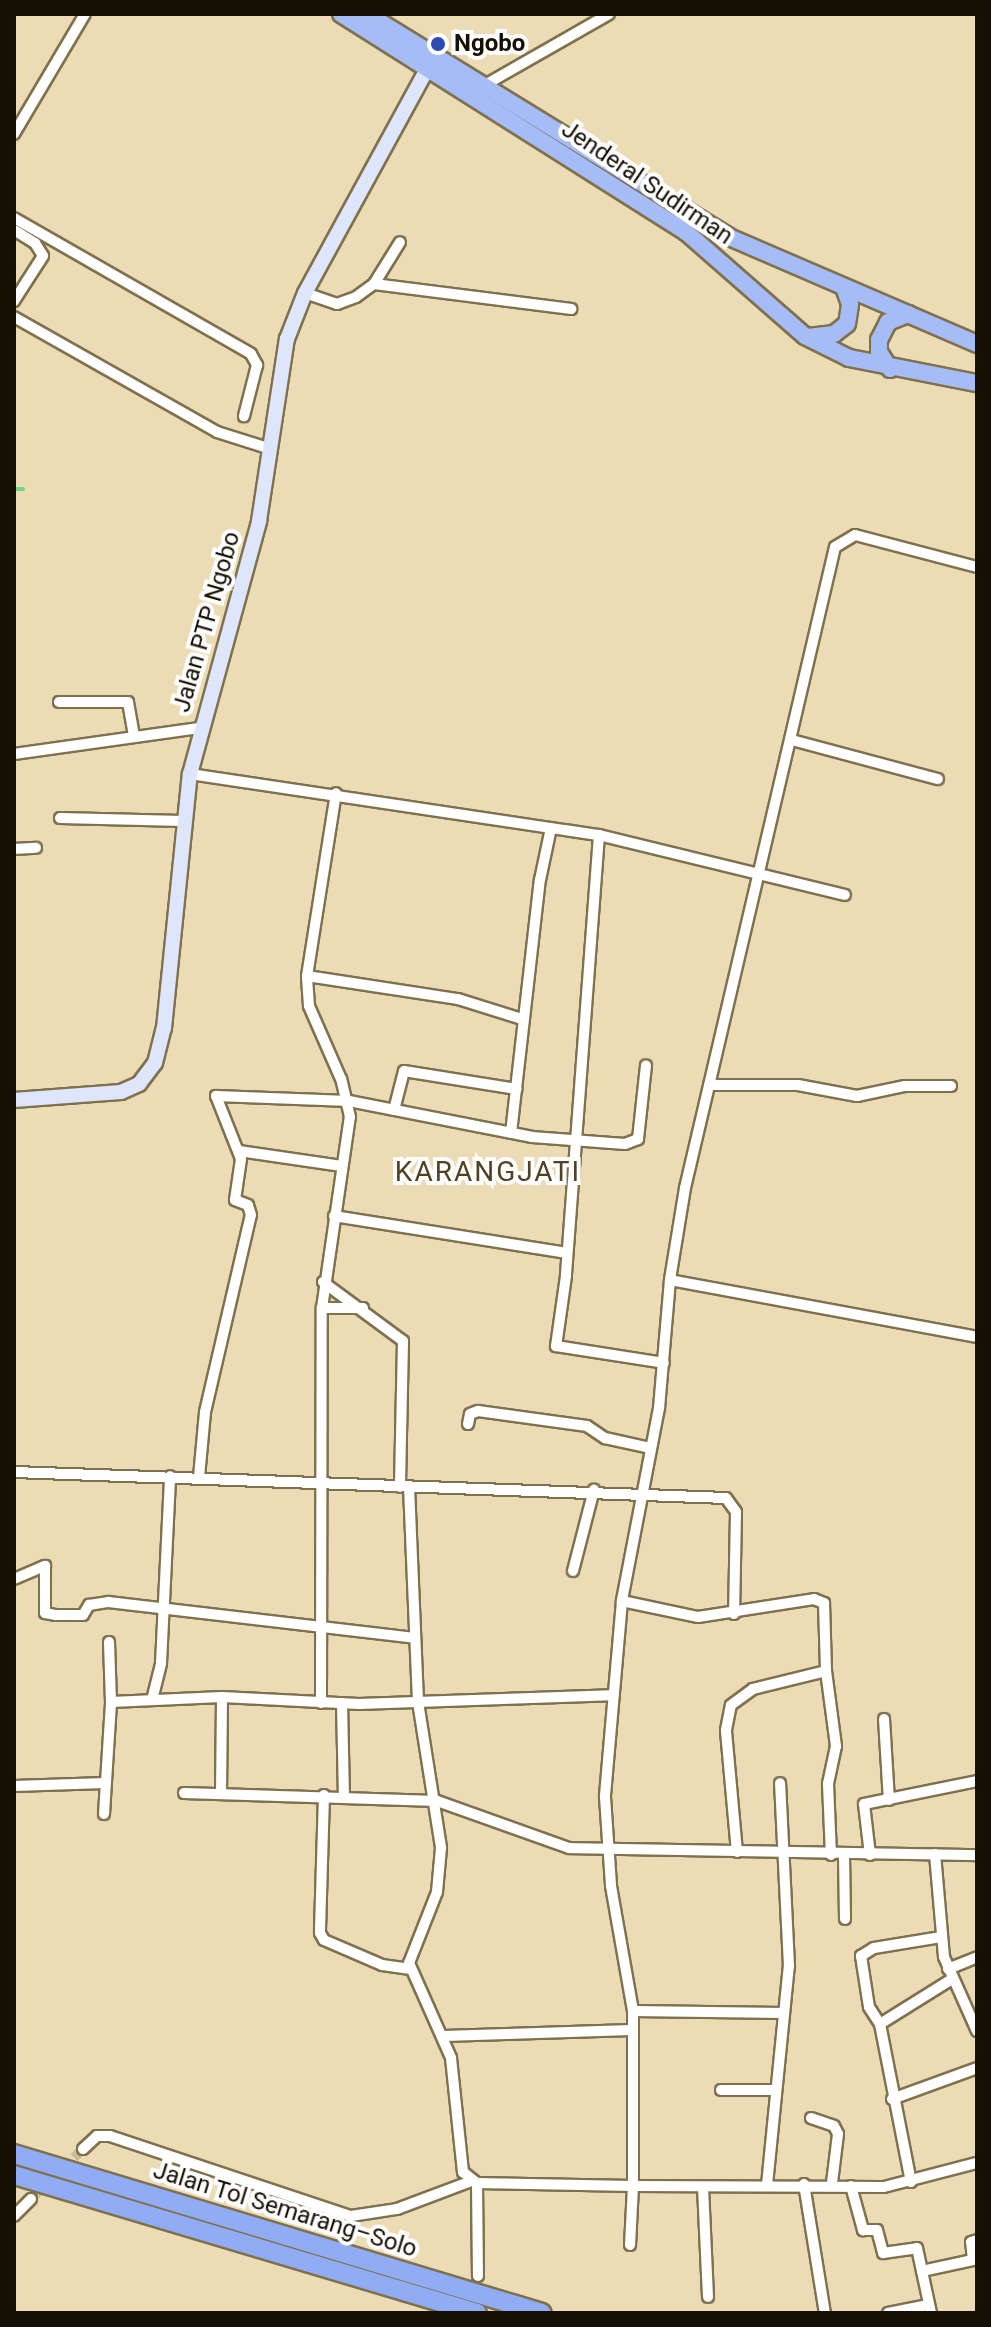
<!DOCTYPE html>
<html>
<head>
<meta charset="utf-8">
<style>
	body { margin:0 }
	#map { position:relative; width:991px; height:2327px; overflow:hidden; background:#ecdcb5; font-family:Roboto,sans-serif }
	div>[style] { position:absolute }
	.stream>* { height:4px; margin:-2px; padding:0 2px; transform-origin:2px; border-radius:2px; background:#74d683 }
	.minor-tunnel>* { height:10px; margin-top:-5px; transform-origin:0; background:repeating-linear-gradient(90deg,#ccbd9a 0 10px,transparent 0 15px) }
	.roads { filter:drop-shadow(2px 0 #80714e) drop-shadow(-2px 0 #80714e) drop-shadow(0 2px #80714e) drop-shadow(0 -2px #80714e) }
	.minor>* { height:10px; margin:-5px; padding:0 5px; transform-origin:5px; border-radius:5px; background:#fff }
	.secondary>* { height:14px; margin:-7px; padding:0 7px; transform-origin:7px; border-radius:7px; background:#dee6fc }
	.trunk>* { height:16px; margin:-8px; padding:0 8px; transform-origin:8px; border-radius:8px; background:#a6bcf6 }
	.motorway>* { height:18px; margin:-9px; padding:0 9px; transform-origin:9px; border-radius:9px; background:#90acf4 }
	.dots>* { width:22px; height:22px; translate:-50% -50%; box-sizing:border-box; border:4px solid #fefefe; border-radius:50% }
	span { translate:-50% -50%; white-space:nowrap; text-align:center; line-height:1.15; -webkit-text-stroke:8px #fefefe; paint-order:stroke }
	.poi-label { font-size:24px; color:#161004; font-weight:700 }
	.left { translate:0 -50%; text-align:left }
	.street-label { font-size:24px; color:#161004 }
	.quarter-label { font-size:28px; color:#504220; letter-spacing:2px }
	.frame { position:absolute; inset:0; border:16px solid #161004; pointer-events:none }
</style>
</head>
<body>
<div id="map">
	<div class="stream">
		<i style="left:14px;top:489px;width:9px"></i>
	</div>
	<div class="minor-tunnel">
		<i style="left:31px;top:2199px;width:72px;rotate:-43.9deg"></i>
	</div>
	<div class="roads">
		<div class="minor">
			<i style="left:483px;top:86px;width:145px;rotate:-29.7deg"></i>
			<i style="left:14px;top:134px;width:139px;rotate:-59.4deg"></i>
			<i style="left:14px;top:218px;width:273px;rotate:29.8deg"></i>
			<i style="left:251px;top:354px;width:13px;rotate:61deg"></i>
			<i style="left:257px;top:365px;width:53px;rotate:104.3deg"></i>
			<i style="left:14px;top:230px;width:25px;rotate:32deg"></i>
			<i style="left:35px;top:243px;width:15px;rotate:58deg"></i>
			<i style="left:43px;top:256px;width:54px;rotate:122.8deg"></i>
			<i style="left:374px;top:284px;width:199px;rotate:7.2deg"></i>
			<i style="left:305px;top:293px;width:34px;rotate:19deg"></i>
			<i style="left:337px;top:304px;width:20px;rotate:-20deg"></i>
			<i style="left:356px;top:297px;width:22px;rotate:-36deg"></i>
			<i style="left:374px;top:284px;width:49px;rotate:-58.2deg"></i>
			<i style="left:14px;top:317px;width:233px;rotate:29.5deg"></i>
			<i style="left:217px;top:432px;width:57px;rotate:17.5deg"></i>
			<i style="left:977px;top:567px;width:126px;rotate:-165.3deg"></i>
			<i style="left:855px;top:535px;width:23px;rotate:149deg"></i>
			<i style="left:835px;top:547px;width:658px;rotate:103.17deg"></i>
			<i style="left:685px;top:1188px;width:93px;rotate:99.3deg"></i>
			<i style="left:670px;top:1280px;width:128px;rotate:94.9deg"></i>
			<i style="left:659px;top:1408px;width:197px;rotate:100.9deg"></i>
			<i style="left:622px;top:1601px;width:197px;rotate:95deg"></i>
			<i style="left:605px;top:1797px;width:89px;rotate:86.1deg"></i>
			<i style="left:611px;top:1886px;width:127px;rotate:80deg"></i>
			<i style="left:633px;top:2011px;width:175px;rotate:90deg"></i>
			<i style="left:633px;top:2186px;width:251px;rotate:0.2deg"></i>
			<i style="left:884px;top:2187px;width:96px;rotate:-14.5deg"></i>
			<i style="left:59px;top:702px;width:69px"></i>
			<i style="left:128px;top:702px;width:34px;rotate:80deg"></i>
			<i style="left:792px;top:740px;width:151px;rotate:15deg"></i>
			<i style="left:14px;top:754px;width:187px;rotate:-8deg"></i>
			<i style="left:190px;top:774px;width:414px;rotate:8.5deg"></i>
			<i style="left:599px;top:835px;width:253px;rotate:13.7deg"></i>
			<i style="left:60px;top:818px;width:123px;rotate:1.4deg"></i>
			<i style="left:599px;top:835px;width:442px;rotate:94.3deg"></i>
			<i style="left:566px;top:1276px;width:71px;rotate:98.1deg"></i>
			<i style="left:556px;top:1346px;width:109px;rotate:8.9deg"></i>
			<i style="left:14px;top:849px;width:22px;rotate:-3deg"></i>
			<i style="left:307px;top:976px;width:153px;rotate:8.7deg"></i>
			<i style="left:458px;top:999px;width:67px;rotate:17.4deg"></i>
			<i style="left:709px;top:1085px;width:89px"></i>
			<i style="left:798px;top:1085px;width:60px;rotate:10.6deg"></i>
			<i style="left:857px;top:1096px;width:49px;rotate:-11.8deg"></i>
			<i style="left:905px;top:1086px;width:46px"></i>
			<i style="left:394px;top:1110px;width:40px;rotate:-75.6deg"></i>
			<i style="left:404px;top:1071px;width:114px;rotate:9.1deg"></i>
			<i style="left:511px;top:1133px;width:255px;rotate:-83.5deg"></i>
			<i style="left:540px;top:880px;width:53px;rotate:-78.1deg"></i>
			<i style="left:239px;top:1151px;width:104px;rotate:8.3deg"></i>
			<i style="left:334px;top:1216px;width:236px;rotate:9deg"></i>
			<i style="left:670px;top:1280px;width:312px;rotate:10.5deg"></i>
			<i style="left:323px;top:1282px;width:99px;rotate:36.4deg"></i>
			<i style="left:403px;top:1341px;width:146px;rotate:91.2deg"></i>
			<i style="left:322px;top:1308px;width:41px"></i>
			<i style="left:468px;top:1424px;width:10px;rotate:-79deg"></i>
			<i style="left:470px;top:1414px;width:9px;rotate:-21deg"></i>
			<i style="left:478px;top:1411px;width:110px;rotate:7.8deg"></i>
			<i style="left:587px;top:1426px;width:22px;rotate:34deg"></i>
			<i style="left:605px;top:1438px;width:47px;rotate:12.3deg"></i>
			<i style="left:14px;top:1472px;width:712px;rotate:2.09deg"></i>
			<i style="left:726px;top:1498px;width:17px;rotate:54deg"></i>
			<i style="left:736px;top:1512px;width:102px;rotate:91.1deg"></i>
			<i style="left:199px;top:1477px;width:65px;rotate:-84.7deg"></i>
			<i style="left:205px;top:1412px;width:202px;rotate:-76.9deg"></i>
			<i style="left:251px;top:1215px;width:10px;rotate:-107deg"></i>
			<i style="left:248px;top:1205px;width:14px;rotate:-159deg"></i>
			<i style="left:235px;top:1200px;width:41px;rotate:-81.7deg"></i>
			<i style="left:241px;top:1159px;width:68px;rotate:-111.6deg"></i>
			<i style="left:216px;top:1096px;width:133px;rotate:2.2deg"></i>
			<i style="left:349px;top:1101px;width:187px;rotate:11.1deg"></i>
			<i style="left:532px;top:1137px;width:93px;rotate:4.3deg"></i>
			<i style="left:625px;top:1144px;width:14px;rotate:-21deg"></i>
			<i style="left:638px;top:1139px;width:74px;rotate:-83.8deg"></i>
			<i style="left:409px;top:1487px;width:215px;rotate:87.6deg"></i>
			<i style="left:418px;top:1702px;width:148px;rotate:81deg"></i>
			<i style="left:441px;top:1848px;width:44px;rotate:95.2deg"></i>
			<i style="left:437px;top:1892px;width:76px;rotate:111.5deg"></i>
			<i style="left:409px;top:1963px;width:104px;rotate:66.1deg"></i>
			<i style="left:451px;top:2058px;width:115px;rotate:84deg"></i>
			<i style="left:463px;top:2172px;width:18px;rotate:38deg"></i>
			<i style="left:477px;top:2183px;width:156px;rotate:1.1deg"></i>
			<i style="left:633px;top:2186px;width:59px;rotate:92.9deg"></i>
			<i style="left:573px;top:1571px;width:84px;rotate:-75.5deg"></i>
			<i style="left:14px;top:1579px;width:34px;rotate:-23deg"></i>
			<i style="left:45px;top:1566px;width:47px;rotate:90deg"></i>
			<i style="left:45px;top:1613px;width:10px;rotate:11deg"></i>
			<i style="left:55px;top:1615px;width:28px"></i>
			<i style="left:83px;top:1615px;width:12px;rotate:-59deg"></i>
			<i style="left:89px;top:1605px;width:20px;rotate:-9deg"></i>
			<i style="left:109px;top:1602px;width:307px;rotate:6.7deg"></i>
			<i style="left:622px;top:1601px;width:78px;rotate:11.9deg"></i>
			<i style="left:698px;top:1617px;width:117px;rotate:-8.8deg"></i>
			<i style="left:814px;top:1599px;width:11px;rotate:22deg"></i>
			<i style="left:824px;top:1603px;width:68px;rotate:88.3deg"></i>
			<i style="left:826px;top:1671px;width:76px;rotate:82.4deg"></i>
			<i style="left:836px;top:1746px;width:39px;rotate:102deg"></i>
			<i style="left:828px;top:1784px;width:71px;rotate:87.6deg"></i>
			<i style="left:109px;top:1642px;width:60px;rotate:88.1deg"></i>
			<i style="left:152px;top:1700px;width:38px;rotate:-76deg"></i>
			<i style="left:161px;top:1663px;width:187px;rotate:-87.2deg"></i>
			<i style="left:321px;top:1703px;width:395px;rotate:-89.9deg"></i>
			<i style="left:322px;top:1308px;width:193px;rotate:-81.7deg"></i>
			<i style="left:350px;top:1117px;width:39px;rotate:-103deg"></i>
			<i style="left:341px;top:1079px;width:80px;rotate:-113.7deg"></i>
			<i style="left:309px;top:1006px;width:30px;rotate:-94deg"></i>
			<i style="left:307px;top:976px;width:185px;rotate:-81deg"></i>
			<i style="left:342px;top:1703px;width:92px;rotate:88.8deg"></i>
			<i style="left:884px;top:1719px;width:81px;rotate:86.5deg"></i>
			<i style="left:14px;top:1786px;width:91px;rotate:-1.9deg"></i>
			<i style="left:184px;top:1793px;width:253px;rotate:1.8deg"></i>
			<i style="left:437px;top:1801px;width:140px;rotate:19.6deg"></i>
			<i style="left:569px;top:1848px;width:408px;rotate:1deg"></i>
			<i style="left:221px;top:1794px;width:97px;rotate:-89.4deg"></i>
			<i style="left:324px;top:1795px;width:138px;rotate:91.7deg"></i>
			<i style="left:320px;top:1933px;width:8px;rotate:60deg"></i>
			<i style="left:324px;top:1940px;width:63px;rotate:23.3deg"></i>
			<i style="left:382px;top:1965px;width:27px;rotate:8deg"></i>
			<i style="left:104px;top:1814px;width:112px;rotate:-86.4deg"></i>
			<i style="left:111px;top:1702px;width:111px;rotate:-2.6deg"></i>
			<i style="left:222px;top:1697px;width:137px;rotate:2.9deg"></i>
			<i style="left:359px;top:1704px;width:252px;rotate:-2deg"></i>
			<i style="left:737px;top:1852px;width:122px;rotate:-95.2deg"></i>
			<i style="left:726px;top:1730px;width:25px;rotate:-79deg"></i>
			<i style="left:731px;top:1705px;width:27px;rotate:-36deg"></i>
			<i style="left:753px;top:1689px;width:75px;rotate:-13.9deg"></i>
			<i style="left:935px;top:1854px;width:103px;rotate:85deg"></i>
			<i style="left:944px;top:1957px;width:81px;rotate:66deg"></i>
			<i style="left:844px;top:1855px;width:64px;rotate:89.1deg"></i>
			<i style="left:870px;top:1855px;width:51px;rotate:-96.7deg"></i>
			<i style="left:864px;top:1804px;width:115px;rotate:-11.5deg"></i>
			<i style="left:948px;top:1969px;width:31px;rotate:-22deg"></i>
			<i style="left:633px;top:2011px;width:151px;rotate:0.8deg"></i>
			<i style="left:880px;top:2024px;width:20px;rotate:-123deg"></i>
			<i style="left:869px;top:2007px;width:52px;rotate:-98.9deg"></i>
			<i style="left:861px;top:1956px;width:15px;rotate:-32deg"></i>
			<i style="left:874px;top:1948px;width:68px;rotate:-9.3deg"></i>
			<i style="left:444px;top:2036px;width:188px;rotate:-1.8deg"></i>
			<i style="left:721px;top:2090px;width:55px"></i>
			<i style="left:892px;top:2099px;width:90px;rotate:-20deg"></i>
			<i style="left:811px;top:2118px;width:24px;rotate:19deg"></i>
			<i style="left:834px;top:2126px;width:9px;rotate:63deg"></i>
			<i style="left:838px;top:2134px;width:49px;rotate:97deg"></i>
			<i style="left:83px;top:2149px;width:19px;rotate:-43deg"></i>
			<i style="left:97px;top:2136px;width:13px"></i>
			<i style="left:110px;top:2136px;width:254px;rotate:18.4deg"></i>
			<i style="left:351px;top:2216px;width:47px;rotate:-8.7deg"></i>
			<i style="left:397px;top:2209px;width:77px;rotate:-20.6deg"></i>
			<i style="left:911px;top:2182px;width:161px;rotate:-101.1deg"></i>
			<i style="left:880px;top:2024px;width:85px;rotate:-32deg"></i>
			<i style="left:477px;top:2183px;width:93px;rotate:89.4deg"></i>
			<i style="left:804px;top:2184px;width:131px;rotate:80.8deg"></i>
			<i style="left:767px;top:2185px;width:220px;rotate:-84.3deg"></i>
			<i style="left:789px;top:1966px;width:183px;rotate:-92.8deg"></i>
			<i style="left:851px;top:2186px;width:46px;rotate:74.7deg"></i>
			<i style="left:863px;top:2230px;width:14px"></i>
			<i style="left:877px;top:2230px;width:24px;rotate:75deg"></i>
			<i style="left:883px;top:2253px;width:34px;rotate:-8deg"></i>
			<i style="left:917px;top:2248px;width:66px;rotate:77.8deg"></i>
			<i style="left:703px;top:2187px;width:110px;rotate:87.4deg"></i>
			<i style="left:14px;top:2216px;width:24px;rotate:-45deg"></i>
			<i style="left:922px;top:2271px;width:52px;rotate:-12.2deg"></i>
			<i style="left:973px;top:2260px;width:18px;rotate:-96deg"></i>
			<i style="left:971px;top:2242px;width:6px;rotate:-18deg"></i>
			<i style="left:888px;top:2313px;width:41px;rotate:-11.3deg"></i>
		</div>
		<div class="secondary">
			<i style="left:14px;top:1100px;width:107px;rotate:-4.3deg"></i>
			<i style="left:121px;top:1092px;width:20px;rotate:-24deg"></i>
			<i style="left:139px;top:1084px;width:26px;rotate:-53deg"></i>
			<i style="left:155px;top:1063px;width:36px;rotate:-76deg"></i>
			<i style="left:164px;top:1028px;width:255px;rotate:-84.2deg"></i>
			<i style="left:190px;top:774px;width:262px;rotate:-74.7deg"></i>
			<i style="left:259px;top:521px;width:184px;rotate:-81.3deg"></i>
			<i style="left:287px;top:339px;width:49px;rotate:-68.6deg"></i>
			<i style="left:305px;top:293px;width:253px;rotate:-61.4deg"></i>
		</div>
		<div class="trunk">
			<i style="left:341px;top:14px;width:408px;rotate:32.3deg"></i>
			<i style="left:686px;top:232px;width:158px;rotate:41.2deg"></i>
			<i style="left:805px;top:336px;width:49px;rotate:26.6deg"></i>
			<i style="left:849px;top:358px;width:130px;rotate:11.1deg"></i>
			<i style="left:367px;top:14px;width:425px;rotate:31.6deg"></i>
			<i style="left:729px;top:237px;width:270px;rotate:23.3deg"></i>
			<i style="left:808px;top:337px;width:26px;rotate:-7deg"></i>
			<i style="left:834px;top:334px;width:16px;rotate:-38deg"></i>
			<i style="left:847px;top:324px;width:20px;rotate:-81deg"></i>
			<i style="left:850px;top:304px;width:15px;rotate:-110deg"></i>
			<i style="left:890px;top:369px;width:20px;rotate:-123deg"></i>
			<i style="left:879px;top:352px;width:12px;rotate:-90deg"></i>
			<i style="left:879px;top:340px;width:20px;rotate:-63deg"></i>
			<i style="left:888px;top:322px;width:22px;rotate:-22deg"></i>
		</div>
		<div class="motorway">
			<i style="left:14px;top:2154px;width:551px;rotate:16.76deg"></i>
			<i style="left:14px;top:2175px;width:483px;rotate:16.6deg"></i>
		</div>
	</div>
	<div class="dots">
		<i style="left:438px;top:44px;background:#2d49ba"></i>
	</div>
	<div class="poi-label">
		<span class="left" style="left:454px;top:44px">Ngobo</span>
	</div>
	<div class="street-label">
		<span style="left:647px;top:183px;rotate:34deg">Jenderal Sudirman</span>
		<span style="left:207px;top:622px;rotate:-74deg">Jalan PTP Ngobo</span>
		<span style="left:285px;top:2210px;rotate:17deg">Jalan Tol Semarang–Solo</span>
	</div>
	<div class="quarter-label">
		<span style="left:488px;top:1172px">KARANGJATI</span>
	</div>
	<div class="frame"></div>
</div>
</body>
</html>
